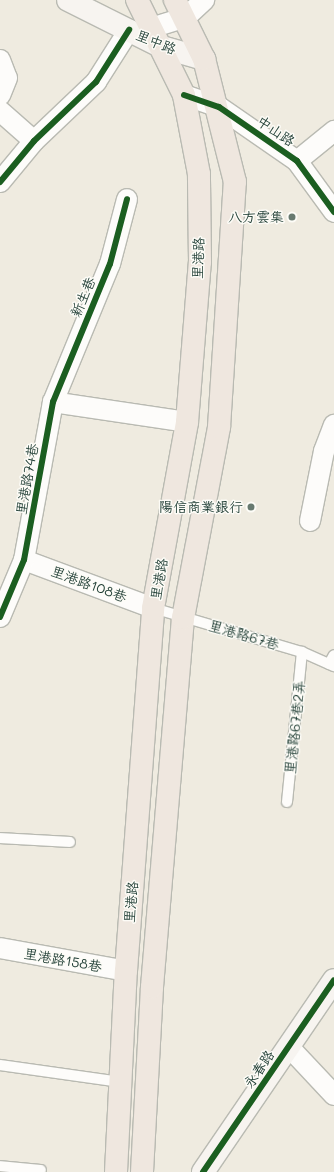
<!DOCTYPE html>
<html>
<head>
<meta charset="utf-8">
<style>
	body { margin:0 }
	#map { position:relative; width:334px; height:1172px; overflow:hidden; background:#efebe0; font-family:Mali,"LXGW WenKai TC",sans-serif }
	div>[style] { position:absolute }
	.roads { filter:drop-shadow(1px 0 #b9bab2) drop-shadow(-1px 0 #b9bab2) drop-shadow(0 1px #b9bab2) drop-shadow(0 -1px #b9bab2) }
	.lane>* { height:10px; margin:-5px; padding:0 5px; transform-origin:5px; border-radius:5px; background:#fdfcfa }
	.street>* { height:20px; margin:-10px; padding:0 10px; transform-origin:10px; border-radius:10px; background:#fdfcfa }
	.secondary>* { height:22px; margin:-11px; padding:0 11px; transform-origin:11px; border-radius:11px; background:#f7f4f0 }
	.primary>* { height:22px; margin:-11px; padding:0 11px; transform-origin:11px; border-radius:11px; background:#efe7df }
	.cycleway>* { height:6px; margin:-3px; padding:0 3px; transform-origin:3px; border-radius:3px; background:#1b5e20 }
	.dots>* { width:11px; height:11px; translate:-50% -50%; box-sizing:border-box; border:2px solid #fdfcf7; border-radius:50% }
	span { translate:-50% -50%; white-space:nowrap; text-align:center; line-height:1.15; -webkit-text-stroke:3px #fdfcf7; paint-order:stroke }
	.street-label { font-size:14px; color:#1f3d34 }
	.poi-label { font-size:14px; color:#1f3d34 }
	.right { translate:-100% -50%; text-align:right }
</style>
</head>
<body>
<div id="map">
	<div class="roads">
		<div class="lane">
			<i style="left:153px;top:608px;width:155px;rotate:16.5deg"></i>
			<i style="left:302px;top:652px;width:35px;rotate:24deg"></i>
			<i style="left:329px;top:664px;width:10px;rotate:-61deg"></i>
			<i style="left:287px;top:802px;width:151px;rotate:-84.3deg"></i>
			<i style="left:0;top:838px;width:70px;rotate:3.3deg"></i>
			<i style="left:0;top:1065px;width:122px;rotate:8deg"></i>
			<i style="left:0;top:1166px;width:41px;rotate:5.6deg"></i>
		</div>
		<div class="street">
			<i style="left:154px;top:27px;width:34px;rotate:-17deg"></i>
			<i style="left:186px;top:17px;width:25px;rotate:-43deg"></i>
			<i style="left:0;top:60px;width:19px;rotate:69deg"></i>
			<i style="left:7px;top:78px;width:18px;rotate:112deg"></i>
			<i style="left:184px;top:95px;width:37px;rotate:19deg"></i>
			<i style="left:219px;top:107px;width:95px;rotate:34.7deg"></i>
			<i style="left:297px;top:161px;width:63px;rotate:54deg"></i>
			<i style="left:0;top:111px;width:45px;rotate:41.4deg"></i>
			<i style="left:297px;top:161px;width:48px;rotate:-39deg"></i>
			<i style="left:0;top:182px;width:53px;rotate:-50.3deg"></i>
			<i style="left:34px;top:141px;width:86px;rotate:-43.6deg"></i>
			<i style="left:96px;top:82px;width:62px;rotate:-57.6deg"></i>
			<i style="left:53px;top:402px;width:135px;rotate:8.5deg"></i>
			<i style="left:310px;top:521px;width:71px;rotate:-78.7deg"></i>
			<i style="left:324px;top:451px;width:28px;rotate:-69deg"></i>
			<i style="left:24px;top:560px;width:138px;rotate:20.4deg"></i>
			<i style="left:0;top:617px;width:62px;rotate:-67.2deg"></i>
			<i style="left:24px;top:560px;width:161px;rotate:-79.6deg"></i>
			<i style="left:53px;top:402px;width:149px;rotate:-67.6deg"></i>
			<i style="left:110px;top:264px;width:67px;rotate:-75.3deg"></i>
			<i style="left:0;top:948px;width:128px;rotate:10.3deg"></i>
			<i style="left:289px;top:1047px;width:66px;rotate:46.8deg"></i>
		</div>
		<div class="secondary">
			<i style="left:68px;top:0;width:105px;rotate:26.6deg"></i>
			<i style="left:162px;top:47px;width:44px;rotate:15.9deg"></i>
			<i style="left:203px;top:1172px;width:232px;rotate:-55.7deg"></i>
		</div>
		<div class="primary">
			<i style="left:116px;top:1172px;width:201px;rotate:-87.2deg"></i>
			<i style="left:126px;top:971px;width:364px;rotate:-85.7deg"></i>
			<i style="left:153px;top:608px;width:189px;rotate:-79.6deg"></i>
			<i style="left:187px;top:422px;width:161px;rotate:-85.4deg"></i>
			<i style="left:200px;top:262px;width:88px;rotate:-90.7deg"></i>
			<i style="left:199px;top:174px;width:80px;rotate:-100.8deg"></i>
			<i style="left:184px;top:95px;width:106px;rotate:-116.3deg"></i>
			<i style="left:142px;top:1172px;width:185px;rotate:-86.9deg"></i>
			<i style="left:152px;top:987px;width:370px;rotate:-85.2deg"></i>
			<i style="left:183px;top:618px;width:194px;rotate:-79.3deg"></i>
			<i style="left:219px;top:427px;width:246px;rotate:-86.3deg"></i>
			<i style="left:235px;top:182px;width:127px;rotate:-104.1deg"></i>
			<i style="left:204px;top:59px;width:66px;rotate:-116.2deg"></i>
		</div>
	</div>
	<div class="cycleway">
		<i style="left:184px;top:95px;width:37px;rotate:19deg"></i>
		<i style="left:219px;top:107px;width:95px;rotate:34.7deg"></i>
		<i style="left:297px;top:161px;width:63px;rotate:54deg"></i>
		<i style="left:0;top:182px;width:53px;rotate:-50.3deg"></i>
		<i style="left:34px;top:141px;width:86px;rotate:-43.6deg"></i>
		<i style="left:96px;top:82px;width:62px;rotate:-57.6deg"></i>
		<i style="left:0;top:617px;width:62px;rotate:-67.2deg"></i>
		<i style="left:24px;top:560px;width:161px;rotate:-79.6deg"></i>
		<i style="left:53px;top:402px;width:149px;rotate:-67.6deg"></i>
		<i style="left:110px;top:264px;width:67px;rotate:-75.3deg"></i>
		<i style="left:203px;top:1172px;width:232px;rotate:-55.7deg"></i>
	</div>
	<div class="dots">
		<i style="left:292px;top:217px;background:#687a70"></i>
		<i style="left:251px;top:507px;background:#687a70"></i>
	</div>
	<div class="street-label">
		<span style="left:156px;top:42px;rotate:22deg">里中路</span>
		<span style="left:276px;top:131px;rotate:34deg">中山路</span>
		<span style="left:198px;top:258px;rotate:-88deg">里港路</span>
		<span style="left:83px;top:297px;rotate:-67deg">新生巷</span>
		<span style="left:27px;top:479px;rotate:-80deg">里港路74巷</span>
		<span style="left:159px;top:579px;rotate:-80deg">里港路</span>
		<span style="left:89px;top:584px;rotate:20deg">里港路108巷</span>
		<span style="left:244px;top:635px;rotate:16deg">里港路67巷</span>
		<span style="left:295px;top:727px;rotate:-84deg">里港路67巷2弄</span>
		<span style="left:131px;top:902px;rotate:-85deg">里港路</span>
		<span style="left:63px;top:960px;rotate:10deg">里港路158巷</span>
		<span style="left:259px;top:1069px;rotate:-56deg">永春路</span>
	</div>
	<div class="poi-label">
		<span class="right" style="left:284px;top:217px">八方雲集</span>
		<span class="right" style="left:243px;top:507px">陽信商業銀行</span>
	</div>
</div>
</body>
</html>
